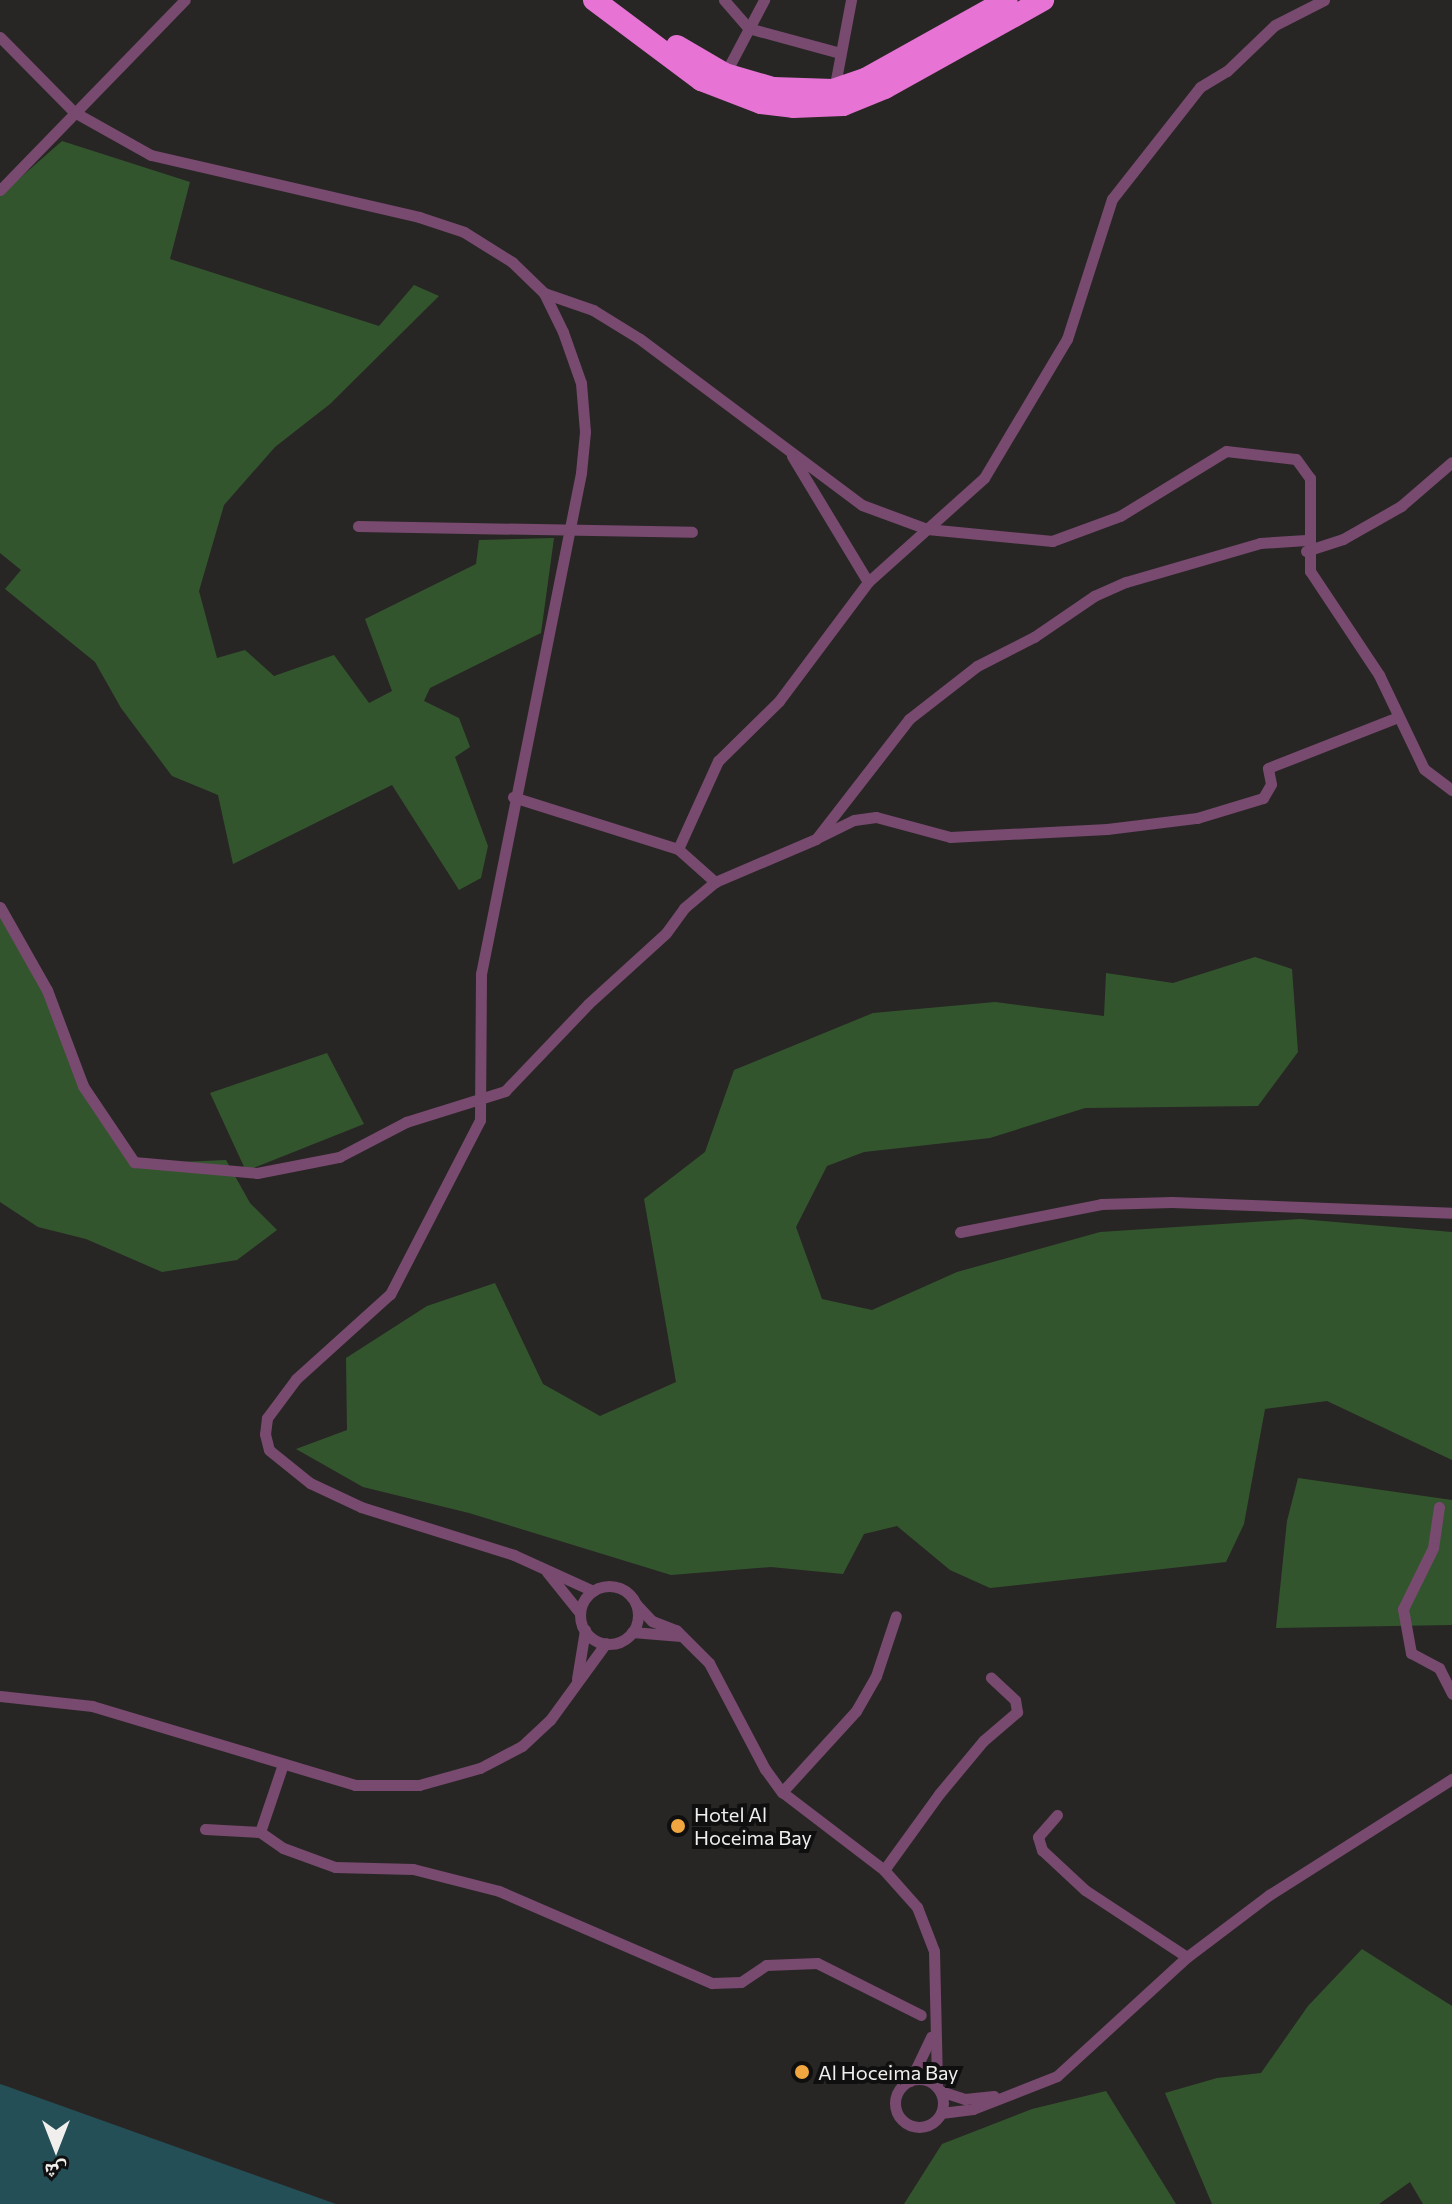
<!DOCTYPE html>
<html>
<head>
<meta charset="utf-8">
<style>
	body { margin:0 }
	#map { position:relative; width:1452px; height:2204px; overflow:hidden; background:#282624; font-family:Commissioner,"Noto Naskh Arabic",sans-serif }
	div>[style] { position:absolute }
	.green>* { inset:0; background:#33552d }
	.water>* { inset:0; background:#244f57 }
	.street>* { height:11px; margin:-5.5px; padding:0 5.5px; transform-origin:5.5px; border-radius:5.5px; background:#784a6f }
	.street>.ring { margin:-5.5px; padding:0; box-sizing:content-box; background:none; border:11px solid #784a6f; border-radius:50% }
	.highway>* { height:22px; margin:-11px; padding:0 11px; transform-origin:11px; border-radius:11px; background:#e774d5 }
	.dots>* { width:22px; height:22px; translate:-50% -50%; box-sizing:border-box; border:4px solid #100f0f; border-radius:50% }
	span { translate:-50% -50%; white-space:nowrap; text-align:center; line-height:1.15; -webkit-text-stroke:8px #100f0f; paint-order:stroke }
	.poi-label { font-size:20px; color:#f0efed }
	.left { translate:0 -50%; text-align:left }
	.north { position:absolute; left:16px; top:2108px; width:80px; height:80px; -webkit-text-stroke:6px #100f0f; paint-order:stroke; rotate:180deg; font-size:22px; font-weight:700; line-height:32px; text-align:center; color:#f0efed }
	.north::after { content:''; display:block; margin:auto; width:28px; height:36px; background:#f0efed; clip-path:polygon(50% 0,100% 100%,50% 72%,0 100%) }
</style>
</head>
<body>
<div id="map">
	<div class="green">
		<i style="clip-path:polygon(62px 141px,190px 182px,170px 259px,379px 326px,414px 285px,439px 296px,330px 404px,275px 447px,224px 505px,199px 591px,217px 658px,245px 650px,274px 676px,334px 655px,369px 703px,392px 691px,365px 619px,476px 564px,479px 540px,554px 538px,541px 633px,430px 688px,424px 701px,459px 718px,470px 747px,455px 757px,488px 846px,481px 878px,459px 890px,392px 785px,233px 864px,218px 795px,172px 776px,121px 708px,95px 662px,5px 589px,21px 570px,0 553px,0 188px,4px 192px)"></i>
		<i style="clip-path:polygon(0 902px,44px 977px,93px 1095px,135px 1164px,226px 1160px,250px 1203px,277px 1230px,237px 1260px,162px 1272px,86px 1239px,38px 1227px,0 1202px)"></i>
		<i style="clip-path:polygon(1255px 957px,1292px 969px,1298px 1052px,1258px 1106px,1085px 1108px,990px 1138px,864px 1152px,827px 1166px,796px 1227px,822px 1299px,872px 1310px,957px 1272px,1100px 1232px,1300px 1219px,1452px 1232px,1452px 1460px,1327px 1401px,1265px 1409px,1244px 1524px,1226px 1562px,990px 1588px,950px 1570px,897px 1526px,864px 1534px,843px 1574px,771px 1567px,671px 1575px,469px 1513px,363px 1487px,296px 1449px,347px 1430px,346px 1358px,427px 1306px,495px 1283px,543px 1384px,600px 1416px,676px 1382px,644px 1199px,705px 1152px,734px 1070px,873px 1013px,995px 1002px,1104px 1016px,1106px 973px,1173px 983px)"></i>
		<i style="clip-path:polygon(327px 1053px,364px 1124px,246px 1171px,210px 1093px)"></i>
		<i style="clip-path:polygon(1298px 1478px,1452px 1500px,1452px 1625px,1276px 1628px,1287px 1521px)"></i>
		<i style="clip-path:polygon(1362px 1949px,1452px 2006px,1452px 2204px,1423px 2204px,1410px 2182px,1379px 2204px,1212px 2204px,1165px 2093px,1217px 2078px,1261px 2073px,1308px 2006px)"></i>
		<i style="clip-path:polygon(1106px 2091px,1176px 2204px,904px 2204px,942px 2144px,1032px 2109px)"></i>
	</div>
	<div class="water">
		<i style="clip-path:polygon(0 2084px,6px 2086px,336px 2204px,0 2204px)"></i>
	</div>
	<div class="street">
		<i style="left:724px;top:0;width:37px;rotate:49deg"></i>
		<i style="left:748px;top:28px;width:95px;rotate:15.2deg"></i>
		<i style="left:0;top:37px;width:105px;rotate:45.4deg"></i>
		<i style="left:74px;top:112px;width:88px;rotate:29.2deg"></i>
		<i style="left:151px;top:155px;width:275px;rotate:13deg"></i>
		<i style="left:419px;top:217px;width:47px;rotate:18.4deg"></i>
		<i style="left:464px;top:232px;width:57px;rotate:32deg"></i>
		<i style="left:512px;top:262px;width:45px;rotate:44.1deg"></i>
		<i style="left:544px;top:293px;width:43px;rotate:64deg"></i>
		<i style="left:563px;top:332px;width:54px;rotate:70.6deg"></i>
		<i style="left:581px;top:383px;width:49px;rotate:85.3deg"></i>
		<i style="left:585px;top:432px;width:41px;rotate:95.6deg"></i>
		<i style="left:581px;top:473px;width:511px;rotate:101.29deg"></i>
		<i style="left:481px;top:974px;width:146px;rotate:90.4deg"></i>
		<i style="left:480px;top:1120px;width:196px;rotate:117.3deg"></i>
		<i style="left:390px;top:1294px;width:127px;rotate:137.9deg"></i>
		<i style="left:296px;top:1379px;width:49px;rotate:126.6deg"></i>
		<i style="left:267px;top:1418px;width:16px;rotate:97deg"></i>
		<i style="left:265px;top:1434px;width:16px;rotate:76deg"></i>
		<i style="left:269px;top:1450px;width:53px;rotate:38.8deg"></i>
		<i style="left:310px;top:1483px;width:56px;rotate:25.2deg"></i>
		<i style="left:361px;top:1507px;width:160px;rotate:17.4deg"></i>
		<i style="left:514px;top:1555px;width:87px;rotate:24.5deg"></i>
		<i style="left:725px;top:74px;width:84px;rotate:-62.2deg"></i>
		<i style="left:834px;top:90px;width:92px;rotate:-79.3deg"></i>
		<i style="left:0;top:190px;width:265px;rotate:-45.8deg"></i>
		<i style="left:544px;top:293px;width:52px;rotate:19.1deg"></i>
		<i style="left:593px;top:310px;width:55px;rotate:31.7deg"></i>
		<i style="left:640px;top:339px;width:277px;rotate:36.8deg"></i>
		<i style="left:862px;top:505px;width:69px;rotate:20.3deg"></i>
		<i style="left:927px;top:529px;width:126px;rotate:5.5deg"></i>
		<i style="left:1052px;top:541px;width:72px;rotate:-20.2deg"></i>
		<i style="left:1120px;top:516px;width:124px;rotate:-31.5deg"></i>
		<i style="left:1226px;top:451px;width:70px;rotate:6.5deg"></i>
		<i style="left:1296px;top:459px;width:24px;rotate:54deg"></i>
		<i style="left:1310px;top:478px;width:93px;rotate:90deg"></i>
		<i style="left:1310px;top:571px;width:125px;rotate:56.4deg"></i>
		<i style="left:1379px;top:675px;width:104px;rotate:64.4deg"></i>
		<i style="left:1424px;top:769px;width:35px;rotate:37deg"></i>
		<i style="left:792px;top:456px;width:147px;rotate:58.9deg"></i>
		<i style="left:358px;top:526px;width:334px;rotate:1deg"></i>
		<i style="left:1306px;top:551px;width:39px;rotate:-18deg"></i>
		<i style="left:1343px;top:539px;width:67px;rotate:-29.6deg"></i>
		<i style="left:1401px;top:506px;width:67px;rotate:-40.8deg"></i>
		<i style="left:513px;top:797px;width:173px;rotate:17.5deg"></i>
		<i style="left:678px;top:849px;width:50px;rotate:41.7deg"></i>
		<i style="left:819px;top:837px;width:39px;rotate:-26deg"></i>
		<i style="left:854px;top:820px;width:22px;rotate:-8deg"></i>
		<i style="left:876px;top:817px;width:77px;rotate:15.1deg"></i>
		<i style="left:950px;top:837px;width:157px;rotate:-2.9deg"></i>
		<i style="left:1107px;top:829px;width:91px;rotate:-7deg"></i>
		<i style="left:1197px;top:818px;width:69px;rotate:-16.9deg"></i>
		<i style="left:1263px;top:798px;width:16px;rotate:-60deg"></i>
		<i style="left:1271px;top:784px;width:16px;rotate:-101deg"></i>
		<i style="left:1268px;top:768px;width:140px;rotate:-21.4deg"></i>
		<i style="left:678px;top:849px;width:97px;rotate:-65.6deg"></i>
		<i style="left:718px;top:761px;width:86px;rotate:-44.5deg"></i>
		<i style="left:779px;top:701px;width:149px;rotate:-53.2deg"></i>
		<i style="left:868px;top:582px;width:156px;rotate:-41.9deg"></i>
		<i style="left:984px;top:478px;width:162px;rotate:-59.2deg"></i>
		<i style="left:1067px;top:339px;width:147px;rotate:-72.2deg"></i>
		<i style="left:1112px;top:199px;width:142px;rotate:-51.8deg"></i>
		<i style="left:1200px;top:87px;width:31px;rotate:-31deg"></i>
		<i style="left:1227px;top:71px;width:66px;rotate:-43.8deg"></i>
		<i style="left:1275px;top:25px;width:55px;rotate:-27deg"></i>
		<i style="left:0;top:907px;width:95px;rotate:60.5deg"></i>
		<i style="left:47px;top:990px;width:103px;rotate:69.4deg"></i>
		<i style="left:83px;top:1086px;width:92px;rotate:56.1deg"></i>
		<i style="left:134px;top:1162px;width:123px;rotate:5.1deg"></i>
		<i style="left:257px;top:1173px;width:84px;rotate:-11deg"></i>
		<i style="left:339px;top:1157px;width:76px;rotate:-27.6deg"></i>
		<i style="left:406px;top:1122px;width:104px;rotate:-17.4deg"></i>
		<i style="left:505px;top:1091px;width:120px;rotate:-46.3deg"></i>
		<i style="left:588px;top:1004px;width:105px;rotate:-42.3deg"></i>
		<i style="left:666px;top:933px;width:31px;rotate:-54deg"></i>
		<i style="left:684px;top:908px;width:40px;rotate:-40deg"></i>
		<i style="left:715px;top:882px;width:110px;rotate:-23.1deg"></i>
		<i style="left:816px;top:839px;width:152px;rotate:-52.2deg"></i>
		<i style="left:909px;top:719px;width:86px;rotate:-37.9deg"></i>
		<i style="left:977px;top:666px;width:64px;rotate:-27deg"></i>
		<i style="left:1034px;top:637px;width:73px;rotate:-34.3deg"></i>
		<i style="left:1094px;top:596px;width:35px;rotate:-24deg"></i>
		<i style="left:1126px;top:582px;width:140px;rotate:-16.2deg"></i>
		<i style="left:1260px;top:543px;width:46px;rotate:-3.7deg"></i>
		<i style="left:960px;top:1232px;width:144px;rotate:-11.2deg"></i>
		<i style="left:1101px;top:1204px;width:71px;rotate:-1.6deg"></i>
		<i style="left:1172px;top:1202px;width:280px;rotate:2.2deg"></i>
		<i style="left:1439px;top:1507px;width:41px;rotate:98.3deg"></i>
		<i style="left:1433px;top:1548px;width:68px;rotate:116.2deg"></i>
		<i style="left:1403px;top:1609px;width:45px;rotate:79.7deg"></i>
		<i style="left:1411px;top:1653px;width:32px;rotate:28deg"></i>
		<i style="left:1439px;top:1668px;width:29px;rotate:63deg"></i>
		<i style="left:547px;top:1572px;width:53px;rotate:51.2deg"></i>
		<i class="ring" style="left:580px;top:1586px;width:47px;height:47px"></i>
		<i style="left:636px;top:1604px;width:23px;rotate:47deg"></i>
		<i style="left:652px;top:1621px;width:26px;rotate:21deg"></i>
		<i style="left:676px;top:1630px;width:47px;rotate:45deg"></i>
		<i style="left:709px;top:1663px;width:120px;rotate:62.2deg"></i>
		<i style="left:765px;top:1769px;width:29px;rotate:54deg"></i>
		<i style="left:782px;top:1792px;width:128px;rotate:37.4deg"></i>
		<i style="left:884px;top:1870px;width:50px;rotate:48.3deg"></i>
		<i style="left:917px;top:1907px;width:47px;rotate:68.9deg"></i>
		<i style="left:934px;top:1951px;width:136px;rotate:88.7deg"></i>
		<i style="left:632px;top:1632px;width:49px;rotate:4.7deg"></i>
		<i style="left:577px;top:1679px;width:50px;rotate:-80.7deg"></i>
		<i style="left:0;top:1696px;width:93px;rotate:6.2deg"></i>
		<i style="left:92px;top:1706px;width:275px;rotate:16.7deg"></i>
		<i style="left:355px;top:1785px;width:64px"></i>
		<i style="left:419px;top:1785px;width:63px;rotate:-15.6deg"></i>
		<i style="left:480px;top:1768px;width:47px;rotate:-27.6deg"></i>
		<i style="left:522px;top:1746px;width:38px;rotate:-43deg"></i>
		<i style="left:550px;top:1720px;width:95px;rotate:-54deg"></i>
		<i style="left:782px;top:1792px;width:110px;rotate:-47.6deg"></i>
		<i style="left:856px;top:1711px;width:40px;rotate:-60.3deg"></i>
		<i style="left:876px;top:1676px;width:63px;rotate:-71.6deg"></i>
		<i style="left:1057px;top:1815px;width:29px;rotate:131deg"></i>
		<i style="left:1038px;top:1837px;width:14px;rotate:73deg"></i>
		<i style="left:1042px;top:1850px;width:59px;rotate:42.9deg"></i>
		<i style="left:1085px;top:1890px;width:122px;rotate:33.3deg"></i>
		<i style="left:205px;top:1829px;width:55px;rotate:3.1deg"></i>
		<i style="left:260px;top:1832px;width:28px;rotate:35deg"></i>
		<i style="left:283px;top:1848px;width:55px;rotate:20.1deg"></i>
		<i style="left:335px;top:1867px;width:78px;rotate:1.5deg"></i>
		<i style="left:413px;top:1869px;width:89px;rotate:14.3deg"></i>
		<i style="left:499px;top:1891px;width:232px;rotate:23.4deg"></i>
		<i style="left:712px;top:1983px;width:29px;rotate:-2deg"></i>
		<i style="left:741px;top:1982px;width:30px;rotate:-34deg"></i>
		<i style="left:766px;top:1965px;width:51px;rotate:-2.2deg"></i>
		<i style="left:817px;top:1963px;width:116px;rotate:26.6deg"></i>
		<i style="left:260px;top:1832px;width:72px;rotate:-71.3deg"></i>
		<i style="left:884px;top:1870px;width:94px;rotate:-54.1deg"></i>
		<i style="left:939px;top:1794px;width:69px;rotate:-50.3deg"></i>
		<i style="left:983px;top:1741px;width:45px;rotate:-40.5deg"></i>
		<i style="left:1017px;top:1712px;width:12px;rotate:-99deg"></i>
		<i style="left:1015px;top:1700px;width:33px;rotate:-137deg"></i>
		<i class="ring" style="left:895px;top:2079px;width:37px;height:37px"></i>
		<i style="left:910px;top:2081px;width:49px;rotate:-64.5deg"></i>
		<i style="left:940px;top:2091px;width:26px;rotate:18deg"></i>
		<i style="left:965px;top:2099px;width:29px;rotate:-6deg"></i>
		<i style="left:941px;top:2113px;width:32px;rotate:-7deg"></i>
		<i style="left:973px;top:2109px;width:90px;rotate:-21.4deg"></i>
		<i style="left:1057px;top:2076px;width:176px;rotate:-42.5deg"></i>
		<i style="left:1187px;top:1957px;width:103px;rotate:-37.1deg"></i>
		<i style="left:1269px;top:1895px;width:217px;rotate:-32.4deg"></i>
	</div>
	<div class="highway">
		<i style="left:594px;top:0;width:134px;rotate:36.8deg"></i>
		<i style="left:701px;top:80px;width:64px;rotate:21deg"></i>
		<i style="left:761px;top:103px;width:32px;rotate:7deg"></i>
		<i style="left:793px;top:107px;width:50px;rotate:-2.3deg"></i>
		<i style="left:843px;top:105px;width:45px;rotate:-22deg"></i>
		<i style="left:885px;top:88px;width:181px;rotate:-29.1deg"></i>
		<i style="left:677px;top:46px;width:56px;rotate:30.3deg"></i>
		<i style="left:725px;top:74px;width:50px;rotate:16.3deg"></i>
		<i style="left:773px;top:88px;width:60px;rotate:1.9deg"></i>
		<i style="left:833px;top:90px;width:34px;rotate:-19deg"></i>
		<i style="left:865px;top:79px;width:162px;rotate:-29.1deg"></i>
	</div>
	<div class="dots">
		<i style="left:678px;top:1826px;background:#f1a640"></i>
		<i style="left:802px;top:2072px;background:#f1a640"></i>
	</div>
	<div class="poi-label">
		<span class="left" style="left:694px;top:1826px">Hotel Al<br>Hoceima Bay</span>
		<span class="left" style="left:818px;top:2072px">Al Hoceima Bay</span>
	</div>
	<div class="north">ش</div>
</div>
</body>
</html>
